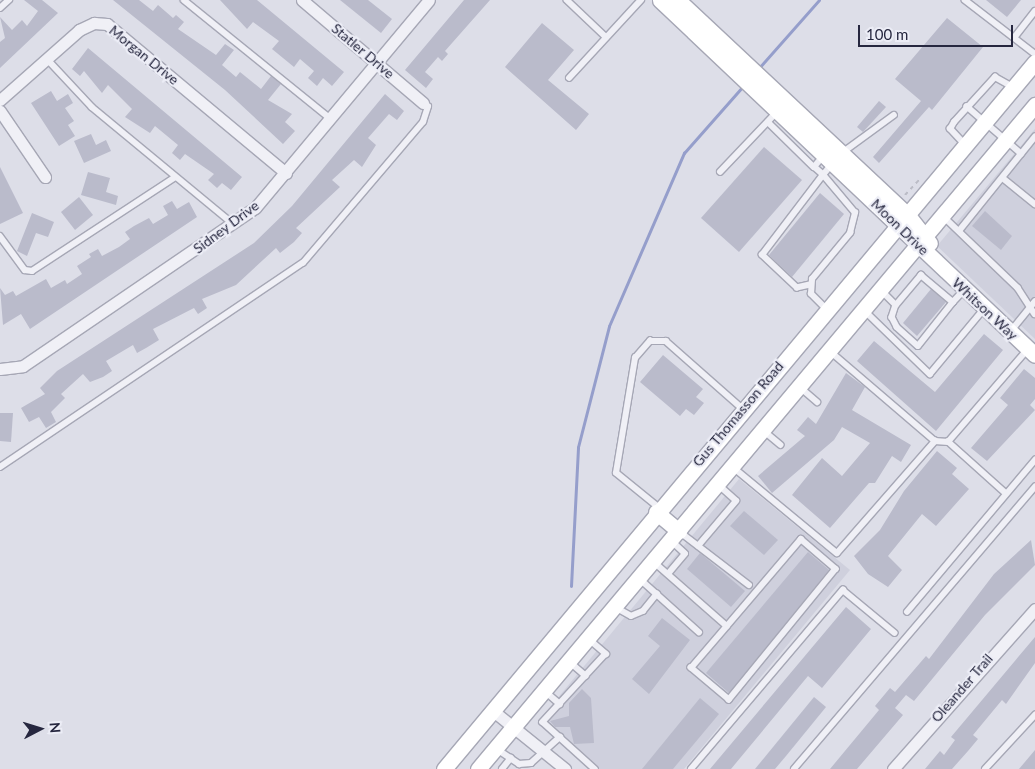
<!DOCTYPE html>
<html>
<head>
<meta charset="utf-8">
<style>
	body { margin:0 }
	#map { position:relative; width:1035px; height:769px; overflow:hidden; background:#dddee8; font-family:Lato,sans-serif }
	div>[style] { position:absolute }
	.built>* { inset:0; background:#cfd0dd }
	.stream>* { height:3px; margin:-1.5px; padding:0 1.5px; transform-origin:1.5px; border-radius:1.5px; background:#959ecb }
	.building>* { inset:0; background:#babbcb }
	.path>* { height:2px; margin-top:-1px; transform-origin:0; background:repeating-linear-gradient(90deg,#bbbcc6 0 4px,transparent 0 8px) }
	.roads { filter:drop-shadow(1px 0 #a6a7b5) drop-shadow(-1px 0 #a6a7b5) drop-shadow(0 1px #a6a7b5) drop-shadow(0 -1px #a6a7b5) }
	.lane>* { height:5.5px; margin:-2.75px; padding:0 2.75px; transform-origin:2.75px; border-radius:2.75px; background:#f0f0f6 }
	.street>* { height:11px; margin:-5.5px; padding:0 5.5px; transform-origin:5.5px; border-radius:5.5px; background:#f0f0f6 }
	.secondary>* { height:15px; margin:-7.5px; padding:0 7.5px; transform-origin:7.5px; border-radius:7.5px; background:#fff }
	span { translate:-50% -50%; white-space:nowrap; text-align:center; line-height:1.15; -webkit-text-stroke:4.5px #ecedf6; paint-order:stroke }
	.street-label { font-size:14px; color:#26273f }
	.north { position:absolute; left:15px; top:704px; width:50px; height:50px; -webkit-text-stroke:4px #ecedf6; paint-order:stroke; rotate:85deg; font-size:14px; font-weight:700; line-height:20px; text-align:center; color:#26273f }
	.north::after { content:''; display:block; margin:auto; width:18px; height:22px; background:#26273f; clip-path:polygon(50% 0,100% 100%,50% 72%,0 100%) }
	.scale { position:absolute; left:858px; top:25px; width:155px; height:22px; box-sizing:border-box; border:2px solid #26273f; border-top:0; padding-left:6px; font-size:15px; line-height:18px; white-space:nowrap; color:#26273f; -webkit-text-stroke:4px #ecedf6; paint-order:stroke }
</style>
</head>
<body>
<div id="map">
	<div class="built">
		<i style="clip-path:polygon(1035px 129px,1035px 339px,937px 246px)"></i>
		<i style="clip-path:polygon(739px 479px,850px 570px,684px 769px,588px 769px,537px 723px)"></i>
	</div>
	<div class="stream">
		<i style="left:758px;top:69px;width:92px;rotate:-48.5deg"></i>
		<i style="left:571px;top:586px;width:139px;rotate:-87.1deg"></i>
		<i style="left:578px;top:447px;width:125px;rotate:-75.6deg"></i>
		<i style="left:609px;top:326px;width:189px;rotate:-66.6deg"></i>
		<i style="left:684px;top:153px;width:91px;rotate:-48.6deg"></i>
	</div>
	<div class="building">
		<i style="clip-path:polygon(24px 0,42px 0,58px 13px,0 68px,0 42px,5px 38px,0 17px,12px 30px,22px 20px,27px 26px,38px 11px)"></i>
		<i style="clip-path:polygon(113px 0,139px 0,153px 11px,158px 5px,173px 18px,176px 15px,184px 22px,178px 29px,216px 55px,225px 44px,234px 50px,222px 65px,236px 77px,240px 72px,261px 89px,271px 76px,281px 84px,268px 100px,292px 114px,285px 122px,295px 131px,283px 144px,225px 90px)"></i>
		<i style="clip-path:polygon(220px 0,257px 0,344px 72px,332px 86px,323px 78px,317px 86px,308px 78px,314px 71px,300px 59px,294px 67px,272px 49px,279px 41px,253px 22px,247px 29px)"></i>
		<i style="clip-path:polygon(340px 0,368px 0,392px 19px,381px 33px)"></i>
		<i style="clip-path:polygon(464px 0,490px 0,445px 51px,448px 54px,442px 61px,438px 57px,425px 72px,433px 79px,426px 88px,405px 70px)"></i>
		<i style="clip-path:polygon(986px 0,1021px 0,1007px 17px)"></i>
		<i style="clip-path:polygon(947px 18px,983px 47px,932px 110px,929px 107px,879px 163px,873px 157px,921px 101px,895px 79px)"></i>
		<i style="clip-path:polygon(542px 23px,574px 50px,548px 80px,589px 114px,576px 130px,505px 67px)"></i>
		<i style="clip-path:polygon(88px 48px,242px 177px,231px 190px,222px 183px,217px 188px,208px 180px,214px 174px,185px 154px,180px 160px,172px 153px,178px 145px,155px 126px,150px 133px,125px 117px,132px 109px,108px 85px,102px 93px,84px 71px,80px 76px,72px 69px)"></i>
		<i style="clip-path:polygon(51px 91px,57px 101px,68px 94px,73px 103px,65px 108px,74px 121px,68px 125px,75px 136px,59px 146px,31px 103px)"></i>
		<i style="clip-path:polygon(385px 94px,404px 111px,397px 120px,389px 114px,368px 138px,376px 145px,362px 167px,354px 160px,332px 180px,340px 187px,296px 228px,302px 233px,294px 242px,280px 253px,276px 248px,236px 285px,202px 299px,207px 308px,198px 314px,194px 308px,153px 329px,159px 340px,146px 348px,137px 353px,133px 345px,106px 361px,112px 371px,103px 377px,90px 382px,83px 374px,61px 394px,65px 398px,51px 412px,56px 422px,46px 428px,39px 417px,29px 422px,21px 408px,45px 394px,40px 388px,57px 371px,254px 243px,292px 206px)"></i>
		<i style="clip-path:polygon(879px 101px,886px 107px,863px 132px,857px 127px)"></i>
		<i style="clip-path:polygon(91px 134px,96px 145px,106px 140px,111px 151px,84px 163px,74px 141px)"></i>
		<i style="clip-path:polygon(764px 147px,802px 180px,739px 252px,701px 218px)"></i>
		<i style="clip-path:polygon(0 167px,23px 213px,0 224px)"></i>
		<i style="clip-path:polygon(88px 172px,110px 178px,106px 192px,118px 196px,116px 205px,81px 195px)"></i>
		<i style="clip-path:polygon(820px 193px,844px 214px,792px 277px,769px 255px)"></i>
		<i style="clip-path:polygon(79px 197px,93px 215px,75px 230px,61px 212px)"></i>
		<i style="clip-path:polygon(172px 201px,177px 209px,189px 202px,197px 217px,30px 329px,21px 314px,3px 325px,0 288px,5px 295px,13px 291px,16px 296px,46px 279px,51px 288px,65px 280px,67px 284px,82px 274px,77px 266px,91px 257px,89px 254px,98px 249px,102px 256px,119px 247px,130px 239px,125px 232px,134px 226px,149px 218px,153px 224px,168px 215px,163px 206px)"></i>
		<i style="clip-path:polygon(985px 211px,1012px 236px,1001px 250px,972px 226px)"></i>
		<i style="clip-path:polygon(32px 213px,54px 222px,48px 237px,36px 233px,27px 256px,17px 251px)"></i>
		<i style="clip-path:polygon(931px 289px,946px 302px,917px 336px,903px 323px)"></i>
		<i style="clip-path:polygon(984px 334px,1003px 350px,936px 431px,857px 361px,874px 341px,935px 392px)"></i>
		<i style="clip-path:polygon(663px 355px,703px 389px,696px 397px,704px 403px,694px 415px,686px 409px,680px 416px,640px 382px)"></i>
		<i style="clip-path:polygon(1024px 369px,1035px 378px,1035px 399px,1030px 405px,1035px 410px,987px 461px,971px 448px,1008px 405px,1000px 398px)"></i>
		<i style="clip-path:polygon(846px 373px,865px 387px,852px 410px,911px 445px,901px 462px,892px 456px,875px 483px,869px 483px,830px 528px,792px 495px,822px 458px,842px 476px,870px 443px,842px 427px,834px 440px,772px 493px,758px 476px,805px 436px,797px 430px,808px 417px,816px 424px)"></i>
		<i style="clip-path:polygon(0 413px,13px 413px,11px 442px,0 441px)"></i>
		<i style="clip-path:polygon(937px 451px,957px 468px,952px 474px,969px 489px,936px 526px,922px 514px,888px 556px,902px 570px,888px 587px,868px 574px,854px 556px,880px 530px,904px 491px)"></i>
		<i style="clip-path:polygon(744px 511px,778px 540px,764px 555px,730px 526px)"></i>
		<i style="clip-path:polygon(1031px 540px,1035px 565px,985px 615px,914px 701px,906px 695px,895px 708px,903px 715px,857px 769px,830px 769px,879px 710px,875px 706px,890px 688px,895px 692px,926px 656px,929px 659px,994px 574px)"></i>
		<i style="clip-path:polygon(808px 552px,829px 570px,729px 693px,706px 673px)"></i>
		<i style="clip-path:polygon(700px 553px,745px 591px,731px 607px,687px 569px)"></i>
		<i style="clip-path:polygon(846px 607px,871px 629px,822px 688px,808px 676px,731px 769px,710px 769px)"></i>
		<i style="clip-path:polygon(662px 618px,690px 640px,649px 694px,632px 679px,660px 646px,648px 636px)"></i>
		<i style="clip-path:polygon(1035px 637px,1035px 663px,1006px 704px,1002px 700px,973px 735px,978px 739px,968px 751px,952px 769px,925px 769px,940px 751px,944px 755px,955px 740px,951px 737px)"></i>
		<i style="clip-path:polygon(582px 689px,591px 698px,594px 743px,574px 744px,570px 727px,555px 727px,550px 721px,569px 716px,569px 703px)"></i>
		<i style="clip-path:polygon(814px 697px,826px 707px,786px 756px,775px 769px,755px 769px)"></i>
		<i style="clip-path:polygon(700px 698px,719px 714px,673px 769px,642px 769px)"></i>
		<i style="clip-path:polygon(1035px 750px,1035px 769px,1019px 769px)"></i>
	</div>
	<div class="path">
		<i style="left:905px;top:195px;width:21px;rotate:-47deg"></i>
	</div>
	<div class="roads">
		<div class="lane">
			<i style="left:184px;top:0;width:189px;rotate:39deg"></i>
			<i style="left:567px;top:0;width:54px;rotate:43.5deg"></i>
			<i style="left:965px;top:0;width:88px;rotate:37.6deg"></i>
			<i style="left:0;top:8px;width:12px;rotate:-42deg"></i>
			<i style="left:1014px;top:38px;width:34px;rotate:-52deg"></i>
			<i style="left:49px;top:61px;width:63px;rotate:46.9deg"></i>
			<i style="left:92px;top:107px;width:182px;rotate:39.6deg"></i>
			<i style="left:569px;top:78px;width:106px;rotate:-47.3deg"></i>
			<i style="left:768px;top:122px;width:64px;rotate:44.4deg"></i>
			<i style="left:814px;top:167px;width:16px;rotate:-50deg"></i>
			<i style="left:965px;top:145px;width:22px;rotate:-133deg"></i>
			<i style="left:950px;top:129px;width:8px;rotate:-60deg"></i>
			<i style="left:954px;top:122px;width:61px;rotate:-47.7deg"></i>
			<i style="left:995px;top:77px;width:21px;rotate:29deg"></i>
			<i style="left:842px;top:153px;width:64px;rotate:-36.2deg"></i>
			<i style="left:1021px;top:154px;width:22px;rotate:-51deg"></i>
			<i style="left:720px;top:172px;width:83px;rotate:-46.5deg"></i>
			<i style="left:1004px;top:179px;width:40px;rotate:39deg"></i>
			<i style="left:943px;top:216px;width:104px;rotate:43.8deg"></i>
			<i style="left:1018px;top:288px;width:31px;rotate:57deg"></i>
			<i style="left:959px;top:231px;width:99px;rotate:-51.2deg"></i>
			<i style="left:1021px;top:154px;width:72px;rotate:-139deg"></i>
			<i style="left:0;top:236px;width:42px;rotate:53.7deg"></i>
			<i style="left:25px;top:270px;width:7px;rotate:8deg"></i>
			<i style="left:32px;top:271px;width:170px;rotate:-33.2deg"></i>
			<i style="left:810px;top:285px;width:13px;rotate:167deg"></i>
			<i style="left:797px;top:288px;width:48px;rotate:-136.7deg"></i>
			<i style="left:762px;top:255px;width:101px;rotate:-52.7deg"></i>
			<i style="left:823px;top:175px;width:12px;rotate:-138deg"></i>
			<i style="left:881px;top:290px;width:21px;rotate:45deg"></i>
			<i style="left:896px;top:305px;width:39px;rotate:-50deg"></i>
			<i style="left:921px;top:275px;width:42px;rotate:40.2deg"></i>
			<i style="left:953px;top:302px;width:16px;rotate:-47deg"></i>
			<i style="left:896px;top:305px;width:13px;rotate:108deg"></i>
			<i style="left:892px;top:317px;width:11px;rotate:63deg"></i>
			<i style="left:897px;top:327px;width:28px;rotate:42deg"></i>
			<i style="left:918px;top:346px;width:56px;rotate:-51.5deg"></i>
			<i style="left:826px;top:309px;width:21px;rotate:-135deg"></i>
			<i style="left:811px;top:294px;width:15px;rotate:-86deg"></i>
			<i style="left:812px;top:279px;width:60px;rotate:-50.4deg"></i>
			<i style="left:850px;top:233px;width:21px;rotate:-76deg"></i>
			<i style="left:855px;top:213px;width:50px;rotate:-130.1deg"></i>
			<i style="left:823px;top:175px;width:14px;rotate:-51deg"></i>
			<i style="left:864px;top:310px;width:92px;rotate:44.1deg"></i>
			<i style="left:930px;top:374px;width:85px;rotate:-50.3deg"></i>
			<i style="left:1011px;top:331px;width:38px;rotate:-51deg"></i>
			<i style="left:830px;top:351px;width:138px;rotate:40.6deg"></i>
			<i style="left:800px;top:387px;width:23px;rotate:41deg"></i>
			<i style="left:763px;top:430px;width:23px;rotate:40deg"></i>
			<i style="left:0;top:467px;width:365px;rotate:-34deg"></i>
			<i style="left:303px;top:263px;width:185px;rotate:-49.6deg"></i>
			<i style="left:423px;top:122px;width:16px;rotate:-72deg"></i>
			<i style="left:428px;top:107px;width:6px;rotate:-141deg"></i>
			<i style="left:733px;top:467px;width:135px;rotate:39.6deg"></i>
			<i style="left:837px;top:553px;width:149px;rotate:-48.8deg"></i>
			<i style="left:935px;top:441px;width:13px;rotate:4deg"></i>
			<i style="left:1006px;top:494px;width:78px;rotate:-138.1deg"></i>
			<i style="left:948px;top:442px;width:123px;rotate:-49.3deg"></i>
			<i style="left:659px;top:508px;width:55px;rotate:-140.9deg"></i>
			<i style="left:616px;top:473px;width:117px;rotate:-80.6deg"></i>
			<i style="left:635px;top:358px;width:23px;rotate:-49deg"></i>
			<i style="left:650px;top:341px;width:16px"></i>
			<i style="left:666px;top:341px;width:103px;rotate:41.4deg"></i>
			<i style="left:680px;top:532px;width:87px;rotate:37.5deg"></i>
			<i style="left:698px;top:546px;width:59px;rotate:-49.8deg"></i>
			<i style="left:736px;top:501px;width:24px;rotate:-138deg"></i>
			<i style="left:653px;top:561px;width:98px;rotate:41.3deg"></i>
			<i style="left:727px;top:626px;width:114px;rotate:-49.6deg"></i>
			<i style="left:801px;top:539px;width:46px;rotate:40.6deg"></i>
			<i style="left:836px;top:569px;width:169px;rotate:129.2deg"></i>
			<i style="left:729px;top:700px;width:50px;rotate:-139.9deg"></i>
			<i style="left:691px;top:668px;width:55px;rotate:-49.4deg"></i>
			<i style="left:668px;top:574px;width:26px;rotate:-50deg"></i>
			<i style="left:685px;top:554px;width:19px;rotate:-137deg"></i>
			<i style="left:639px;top:578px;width:81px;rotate:42deg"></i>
			<i style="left:615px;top:607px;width:18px;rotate:29deg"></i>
			<i style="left:631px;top:616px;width:13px;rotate:-23deg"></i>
			<i style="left:643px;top:611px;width:22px;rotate:-51deg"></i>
			<i style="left:907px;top:612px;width:199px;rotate:-49.9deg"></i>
			<i style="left:589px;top:639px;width:23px;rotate:41deg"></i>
			<i style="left:606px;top:654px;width:93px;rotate:132.8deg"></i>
			<i style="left:543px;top:722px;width:70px;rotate:42.1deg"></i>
			<i style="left:570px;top:662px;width:21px;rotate:41deg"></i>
			<i style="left:545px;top:691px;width:20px;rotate:41deg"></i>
			<i style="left:497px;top:749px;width:27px;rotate:34deg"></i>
			<i style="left:519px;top:764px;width:12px;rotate:-5deg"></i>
			<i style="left:531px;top:763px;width:39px;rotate:-42deg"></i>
			<i style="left:502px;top:769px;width:14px;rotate:-51deg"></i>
			<i style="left:691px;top:769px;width:235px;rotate:-49.7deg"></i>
			<i style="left:843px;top:590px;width:67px;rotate:39.6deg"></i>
			<i style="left:794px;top:769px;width:371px;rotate:-49.5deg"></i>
			<i style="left:985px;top:769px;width:74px;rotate:-47.2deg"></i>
		</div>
		<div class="street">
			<i style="left:302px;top:0;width:159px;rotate:40.4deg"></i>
			<i style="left:0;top:100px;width:106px;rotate:-41.5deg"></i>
			<i style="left:79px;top:30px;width:17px;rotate:-25deg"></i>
			<i style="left:94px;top:23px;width:13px;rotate:4deg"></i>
			<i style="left:107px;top:24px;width:233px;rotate:39.8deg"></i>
			<i style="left:0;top:111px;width:80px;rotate:55.7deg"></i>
			<i style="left:0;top:369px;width:23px;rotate:-7deg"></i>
			<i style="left:23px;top:366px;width:281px;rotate:-34.3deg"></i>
			<i style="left:255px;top:208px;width:271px;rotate:-50.1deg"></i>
			<i style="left:492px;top:710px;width:94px;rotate:38.9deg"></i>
			<i style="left:893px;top:769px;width:214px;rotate:-48.4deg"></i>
		</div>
		<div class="secondary">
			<i style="left:660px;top:0;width:516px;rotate:43.43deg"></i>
			<i style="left:678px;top:0;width:313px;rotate:43.1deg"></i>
			<i style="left:907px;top:214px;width:37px;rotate:52deg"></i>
			<i style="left:656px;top:512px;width:30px;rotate:40deg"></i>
			<i style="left:444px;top:769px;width:921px;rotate:-50.11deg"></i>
			<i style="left:478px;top:769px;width:867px;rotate:-50.01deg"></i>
		</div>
	</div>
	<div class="street-label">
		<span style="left:363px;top:51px;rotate:40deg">Statler Drive</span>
		<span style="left:144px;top:55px;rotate:39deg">Morgan Drive</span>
		<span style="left:226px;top:227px;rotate:-37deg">Sidney Drive</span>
		<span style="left:900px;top:227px;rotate:44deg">Moon Drive</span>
		<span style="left:985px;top:309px;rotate:43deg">Whitson Way</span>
		<span style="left:738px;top:414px;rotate:-50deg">Gus Thomasson Road</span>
		<span style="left:962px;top:688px;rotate:-49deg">Oleander Trail</span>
	</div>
	<div class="north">N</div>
	<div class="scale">100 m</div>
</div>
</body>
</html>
